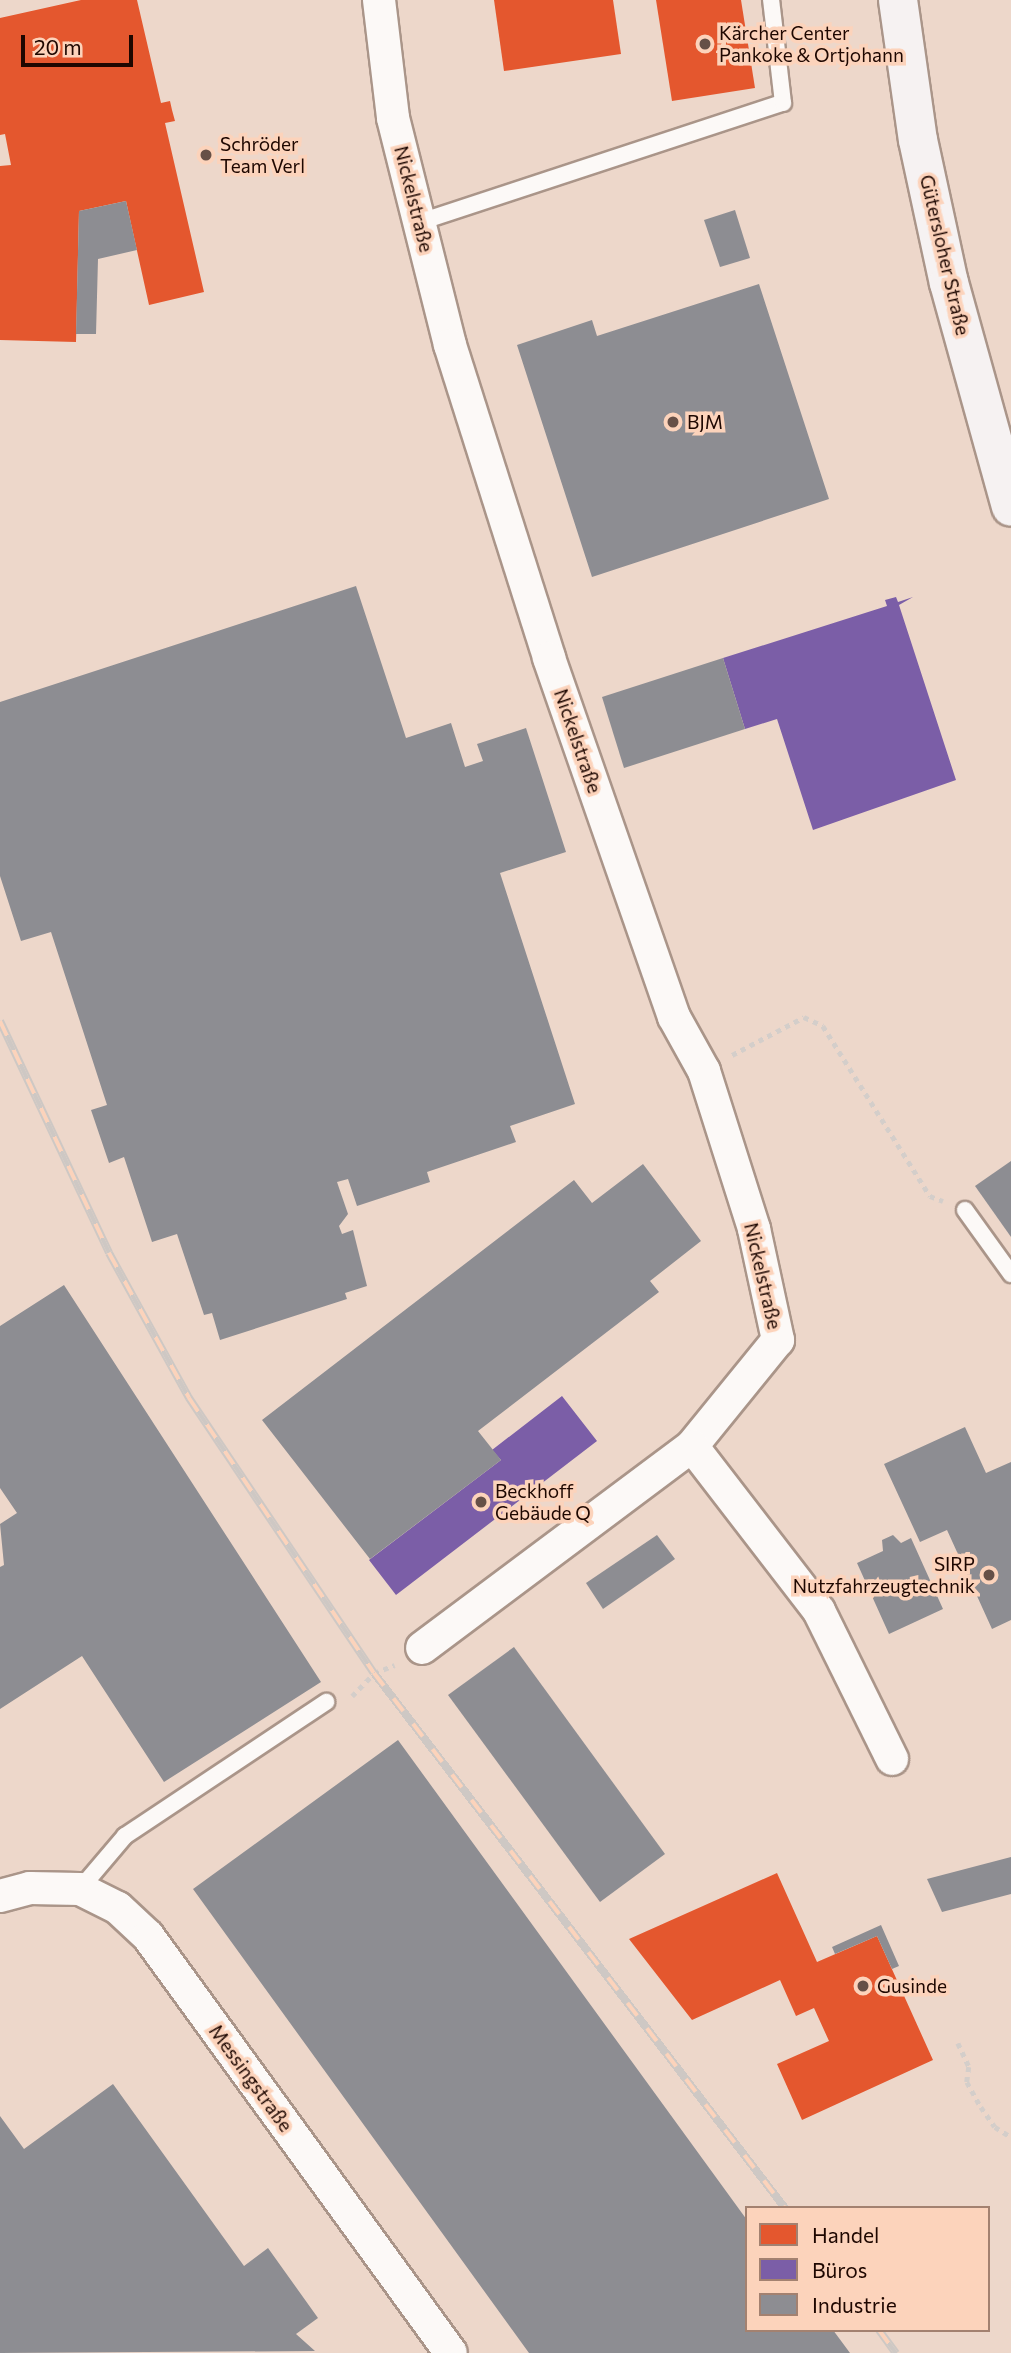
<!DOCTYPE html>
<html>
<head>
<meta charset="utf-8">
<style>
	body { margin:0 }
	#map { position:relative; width:1011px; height:2353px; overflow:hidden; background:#edd7ca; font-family:Commissioner,sans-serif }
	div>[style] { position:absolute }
	.shops>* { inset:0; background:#e4572e }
	.offices>* { inset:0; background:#7b5ea7 }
	.industry>* { inset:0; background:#8d8d92 }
	.path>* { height:4.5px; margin-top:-2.25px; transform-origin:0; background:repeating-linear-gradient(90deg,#d4ceca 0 5px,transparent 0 10px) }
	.roads { filter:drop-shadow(2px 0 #aa9589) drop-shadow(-2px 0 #aa9589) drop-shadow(0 2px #aa9589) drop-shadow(0 -2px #aa9589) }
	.service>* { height:16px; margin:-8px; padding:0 8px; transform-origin:8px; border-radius:8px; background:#fcf9f7 }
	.minor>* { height:32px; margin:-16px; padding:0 16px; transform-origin:16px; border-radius:16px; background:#fcf9f7 }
	.secondary>* { height:38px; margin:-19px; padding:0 19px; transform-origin:19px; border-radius:19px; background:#f6f2f2 }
	.rail>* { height:8px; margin-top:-4px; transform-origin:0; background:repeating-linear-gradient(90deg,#fcd3bb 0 16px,#cec8c4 0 32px); box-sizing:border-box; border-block:2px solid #cec8c4 }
	.dots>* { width:19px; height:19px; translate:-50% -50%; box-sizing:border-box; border:4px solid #fcd3bb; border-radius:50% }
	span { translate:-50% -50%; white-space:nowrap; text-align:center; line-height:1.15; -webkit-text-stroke:7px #fcd3bb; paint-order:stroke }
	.poi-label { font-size:19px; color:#1e0700 }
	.left { translate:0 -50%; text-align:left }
	.right { translate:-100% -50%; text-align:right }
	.street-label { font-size:19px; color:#1e0700 }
	.legend { position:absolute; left:745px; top:2206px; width:245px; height:126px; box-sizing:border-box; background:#fcd3bb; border:2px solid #a38170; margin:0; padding:9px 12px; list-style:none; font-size:21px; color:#1e0700 }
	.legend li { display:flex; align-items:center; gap:14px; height:35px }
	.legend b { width:35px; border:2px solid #a38170 }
	.scale { position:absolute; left:21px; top:35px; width:112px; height:32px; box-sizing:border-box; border:4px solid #1e0700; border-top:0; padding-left:9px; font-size:21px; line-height:24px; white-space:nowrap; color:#1e0700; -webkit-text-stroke:5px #fcd3bb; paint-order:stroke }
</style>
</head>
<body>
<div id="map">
	<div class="shops">
		<i style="clip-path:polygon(81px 0,137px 0,161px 103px,170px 101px,172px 110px,175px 121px,165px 123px,204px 292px,149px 305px,126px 201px,79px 211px,76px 342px,0 340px,0 166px,11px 165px,5px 134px,0 135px,0 18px)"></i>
		<i style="clip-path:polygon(494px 0,613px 0,621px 54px,504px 71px)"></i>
		<i style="clip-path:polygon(656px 0,741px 0,755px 88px,672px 101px)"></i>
		<i style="clip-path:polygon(777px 1873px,817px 1962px,877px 1936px,933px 2060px,802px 2120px,777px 2064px,829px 2041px,814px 2008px,796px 2016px,780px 1980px,692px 2020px,629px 1939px)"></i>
	</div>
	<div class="offices">
		<i style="clip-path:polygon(896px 597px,898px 602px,913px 597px,899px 605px,956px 780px,813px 830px,777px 719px,745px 729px,723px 658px,887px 606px,885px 600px)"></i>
		<i style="clip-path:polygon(562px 1396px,597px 1441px,396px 1595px,369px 1560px,501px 1460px,492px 1450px)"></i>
	</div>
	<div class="industry">
		<i style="clip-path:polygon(126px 201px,137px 250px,98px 259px,96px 334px,76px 334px,79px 211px)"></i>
		<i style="clip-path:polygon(735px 210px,750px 258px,720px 267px,704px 220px)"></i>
		<i style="clip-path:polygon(759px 284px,829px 499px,592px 577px,517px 345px,592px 320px,597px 336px)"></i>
		<i style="clip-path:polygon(356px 586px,406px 738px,451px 723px,465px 767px,483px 761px,477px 744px,526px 728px,566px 852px,500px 873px,575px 1104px,510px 1126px,516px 1142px,427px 1172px,430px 1182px,357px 1206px,348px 1179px,337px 1182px,348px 1214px,339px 1226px,342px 1234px,353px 1230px,367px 1286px,345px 1293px,347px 1299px,220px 1340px,212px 1313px,204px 1315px,177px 1234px,152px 1242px,124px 1157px,109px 1163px,91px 1110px,107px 1105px,51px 932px,21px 941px,0 876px,0 702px)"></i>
		<i style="clip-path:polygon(723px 658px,745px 729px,624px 768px,602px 697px)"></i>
		<i style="clip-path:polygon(1011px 1161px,1011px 1237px,975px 1186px)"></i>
		<i style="clip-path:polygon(643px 1164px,701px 1241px,650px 1281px,659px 1292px,478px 1431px,501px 1460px,370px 1559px,262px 1420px,574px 1180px,592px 1203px)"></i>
		<i style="clip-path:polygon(64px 1285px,321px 1682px,164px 1782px,82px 1656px,0 1709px,0 1567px,4px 1565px,0 1524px,17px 1513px,0 1488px,0 1326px)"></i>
		<i style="clip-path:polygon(965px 1427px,986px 1473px,1011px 1462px,1011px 1620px,992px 1629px,947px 1530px,920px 1542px,884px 1464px)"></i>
		<i style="clip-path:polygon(657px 1535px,675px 1559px,603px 1609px,586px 1583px)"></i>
		<i style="clip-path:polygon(893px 1535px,901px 1543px,911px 1538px,943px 1609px,889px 1634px,857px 1563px,883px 1551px,882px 1540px)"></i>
		<i style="clip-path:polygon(514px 1647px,665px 1854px,600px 1902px,448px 1695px)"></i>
		<i style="clip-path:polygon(398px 1740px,747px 2220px,747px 2330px,833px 2330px,850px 2353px,529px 2353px,193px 1889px)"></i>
		<i style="clip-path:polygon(1011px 1857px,1011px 1894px,942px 1912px,927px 1879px)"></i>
		<i style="clip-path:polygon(881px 1925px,899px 1966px,892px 1969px,877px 1936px,835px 1954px,832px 1947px)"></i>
		<i style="clip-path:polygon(113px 2084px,244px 2266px,268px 2248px,318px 2318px,296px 2334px,315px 2351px,0 2353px,0 2116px,24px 2149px)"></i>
	</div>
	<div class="path">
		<i style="left:732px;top:1055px;width:81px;rotate:-27.8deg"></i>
		<i style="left:804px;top:1017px;width:21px;rotate:25deg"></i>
		<i style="left:823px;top:1026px;width:201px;rotate:57.8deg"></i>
		<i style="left:930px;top:1196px;width:14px;rotate:21deg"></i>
		<i style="left:352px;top:1696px;width:32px;rotate:-46deg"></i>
		<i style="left:374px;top:1673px;width:22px;rotate:-21deg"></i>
		<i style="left:958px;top:2043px;width:26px;rotate:65deg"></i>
		<i style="left:969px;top:2067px;width:15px;rotate:98deg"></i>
		<i style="left:967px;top:2082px;width:29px;rotate:61deg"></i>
		<i style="left:981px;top:2107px;width:24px;rotate:55deg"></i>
		<i style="left:995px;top:2127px;width:19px;rotate:32deg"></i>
	</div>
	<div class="roads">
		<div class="service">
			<i style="left:420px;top:222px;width:382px;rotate:-18.2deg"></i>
			<i style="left:783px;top:103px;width:104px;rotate:-96.6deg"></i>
			<i style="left:965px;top:1210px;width:79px;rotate:54.3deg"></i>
			<i style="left:80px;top:1889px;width:70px;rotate:-49.7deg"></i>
			<i style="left:125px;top:1836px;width:242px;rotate:-33.7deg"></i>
		</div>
		<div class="minor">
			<i style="left:379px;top:0;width:119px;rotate:83.2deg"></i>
			<i style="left:393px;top:118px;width:234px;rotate:75.9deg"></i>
			<i style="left:450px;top:345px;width:328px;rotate:72.4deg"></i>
			<i style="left:549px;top:658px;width:380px;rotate:70.8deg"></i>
			<i style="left:674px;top:1017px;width:62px;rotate:60.9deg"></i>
			<i style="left:704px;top:1071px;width:166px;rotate:72.4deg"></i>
			<i style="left:754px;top:1229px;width:114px;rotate:77.8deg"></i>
			<i style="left:778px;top:1340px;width:136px;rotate:129.1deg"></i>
			<i style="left:692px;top:1446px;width:337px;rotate:143.2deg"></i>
			<i style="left:692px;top:1446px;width:208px;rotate:52.4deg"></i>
			<i style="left:819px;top:1611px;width:165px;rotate:63.7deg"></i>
			<i style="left:0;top:1896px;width:31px;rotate:-15deg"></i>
			<i style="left:30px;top:1888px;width:50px;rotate:1.1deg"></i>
			<i style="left:80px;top:1889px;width:42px;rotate:26.6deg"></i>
			<i style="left:118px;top:1908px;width:41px;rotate:43deg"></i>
			<i style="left:148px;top:1936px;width:515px;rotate:54deg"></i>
		</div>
		<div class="secondary">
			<i style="left:898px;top:0;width:141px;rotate:81.9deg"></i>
			<i style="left:918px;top:140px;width:146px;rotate:77.8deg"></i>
			<i style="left:949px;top:283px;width:232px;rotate:74.5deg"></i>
		</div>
	</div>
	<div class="rail">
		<i style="left:0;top:1021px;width:256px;rotate:64.8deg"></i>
		<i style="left:109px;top:1253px;width:166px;rotate:61.1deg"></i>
		<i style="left:189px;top:1398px;width:331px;rotate:56.1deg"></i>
		<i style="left:374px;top:1673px;width:675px;rotate:52.47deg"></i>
		<i style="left:879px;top:2330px;width:29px;rotate:54deg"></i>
	</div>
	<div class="dots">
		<i style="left:705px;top:44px;background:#665047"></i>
		<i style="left:206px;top:155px;background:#665047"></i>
		<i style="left:673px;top:422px;background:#665047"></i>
		<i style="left:481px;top:1502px;background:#665047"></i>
		<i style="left:989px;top:1575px;background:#665047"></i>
		<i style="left:863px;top:1986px;background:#665047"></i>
	</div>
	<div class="poi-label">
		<span class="left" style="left:719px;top:44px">Kärcher Center<br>Pankoke &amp; Ortjohann</span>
		<span class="left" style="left:220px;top:155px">Schröder<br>Team Verl</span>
		<span class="left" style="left:687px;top:422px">BJM</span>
		<span class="left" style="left:495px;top:1502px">Beckhoff<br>Gebäude Q</span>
		<span class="right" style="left:975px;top:1575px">SIRP<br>Nutzfahrzeugtechnik</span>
		<span class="left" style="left:877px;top:1986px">Gusinde</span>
	</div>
	<div class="street-label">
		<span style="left:414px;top:199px;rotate:76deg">Nickelstraße</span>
		<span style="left:945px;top:255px;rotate:77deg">Gütersloher Straße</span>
		<span style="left:578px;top:741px;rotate:71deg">Nickelstraße</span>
		<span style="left:763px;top:1276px;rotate:77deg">Nickelstraße</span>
		<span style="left:251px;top:2078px;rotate:54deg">Messingstraße</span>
	</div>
	<ul class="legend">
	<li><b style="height:19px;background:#e4572e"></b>Handel</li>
	<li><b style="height:19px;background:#7b5ea7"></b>Büros</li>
	<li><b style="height:19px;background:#8d8d92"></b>Industrie</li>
	</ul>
	<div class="scale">20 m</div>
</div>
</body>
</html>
